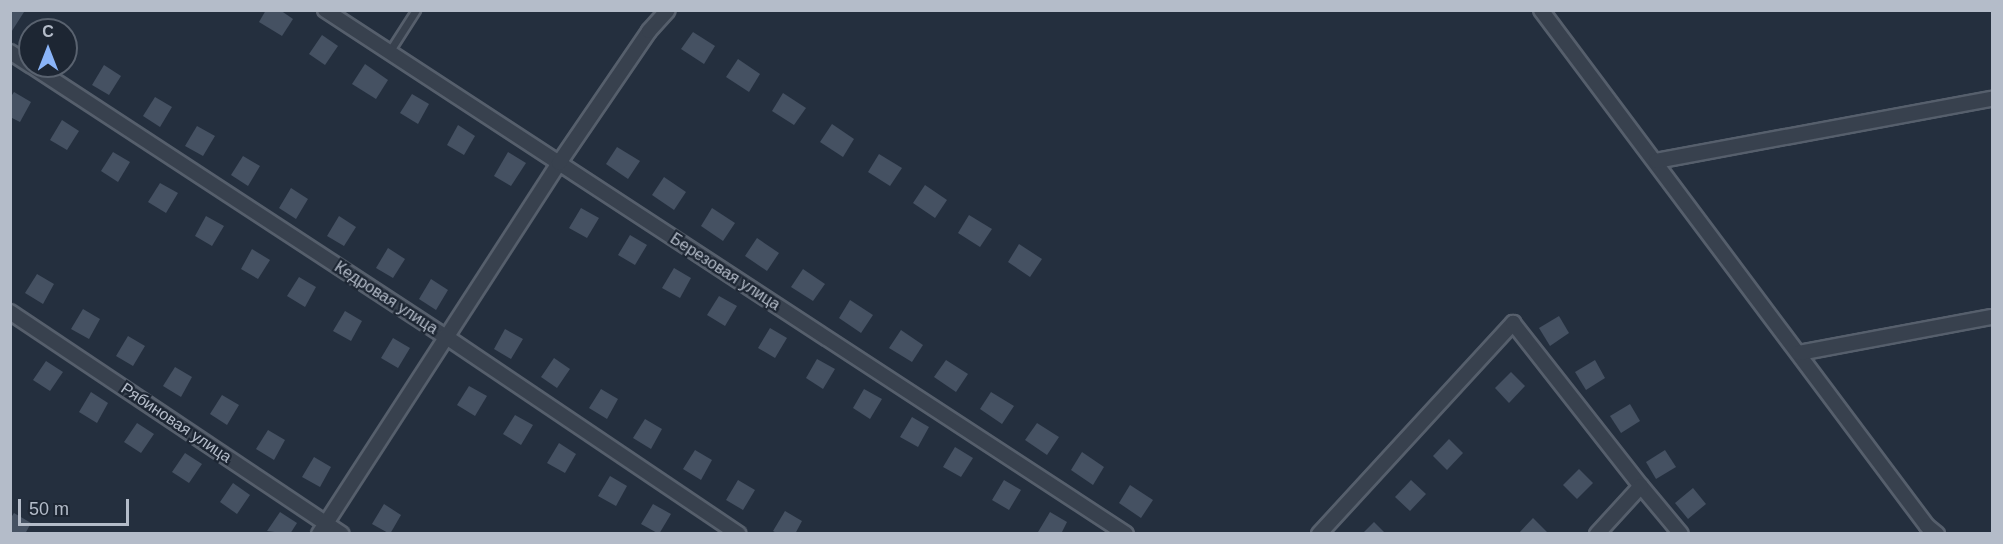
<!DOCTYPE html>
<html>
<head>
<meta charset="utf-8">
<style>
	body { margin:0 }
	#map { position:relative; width:2003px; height:544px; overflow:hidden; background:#242f3e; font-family:Helvetica,sans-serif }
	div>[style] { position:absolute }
	.building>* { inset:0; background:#455162 }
	.roads { filter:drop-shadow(2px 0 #565f6c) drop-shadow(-2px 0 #565f6c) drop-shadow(0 2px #565f6c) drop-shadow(0 -2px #565f6c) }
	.lane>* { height:7px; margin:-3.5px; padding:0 3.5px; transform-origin:3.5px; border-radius:3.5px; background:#38414e }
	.street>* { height:14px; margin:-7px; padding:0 7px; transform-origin:7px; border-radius:7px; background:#38414e }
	span { translate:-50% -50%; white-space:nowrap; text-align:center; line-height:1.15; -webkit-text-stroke:4.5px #1d2633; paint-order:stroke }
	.street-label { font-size:16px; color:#b4bcc9 }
	.frame { position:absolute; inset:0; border:12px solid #b4bcc9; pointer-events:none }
	.north { position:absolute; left:18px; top:18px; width:60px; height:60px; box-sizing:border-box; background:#1d2633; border:2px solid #59626f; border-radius:50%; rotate:0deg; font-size:16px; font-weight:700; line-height:24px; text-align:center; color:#b4bcc9 }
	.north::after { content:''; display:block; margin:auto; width:21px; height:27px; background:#8ab4f8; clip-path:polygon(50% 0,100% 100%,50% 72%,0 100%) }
	.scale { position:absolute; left:18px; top:499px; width:111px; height:27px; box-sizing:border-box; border:3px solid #b4bcc9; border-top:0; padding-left:8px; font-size:18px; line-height:21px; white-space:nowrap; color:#b4bcc9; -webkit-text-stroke:4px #1d2633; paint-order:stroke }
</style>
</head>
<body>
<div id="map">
	<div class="building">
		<i style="clip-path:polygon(10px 10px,24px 12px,10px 34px)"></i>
		<i style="clip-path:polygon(266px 10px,280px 10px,293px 19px,282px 36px,259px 22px)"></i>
		<i style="clip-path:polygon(693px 32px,715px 46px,704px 64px,681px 49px)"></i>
		<i style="clip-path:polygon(322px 35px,338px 46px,325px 65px,309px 54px)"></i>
		<i style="clip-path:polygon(738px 59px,760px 74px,749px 92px,726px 77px)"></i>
		<i style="clip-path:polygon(365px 64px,388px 80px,376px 99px,352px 84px)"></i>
		<i style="clip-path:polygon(104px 65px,121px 76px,109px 95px,92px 85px)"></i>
		<i style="clip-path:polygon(14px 92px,31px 102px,20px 122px,10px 117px,10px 98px)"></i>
		<i style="clip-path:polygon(783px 93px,806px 108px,794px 125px,772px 111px)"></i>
		<i style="clip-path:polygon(412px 94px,429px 104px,418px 124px,400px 113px)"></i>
		<i style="clip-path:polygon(155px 97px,172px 107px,160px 127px,143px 116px)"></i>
		<i style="clip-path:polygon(62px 120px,79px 131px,67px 150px,50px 140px)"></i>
		<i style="clip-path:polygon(832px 124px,854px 139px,843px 157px,820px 142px)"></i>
		<i style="clip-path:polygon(458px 125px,475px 136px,464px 155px,447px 145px)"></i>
		<i style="clip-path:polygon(197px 126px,215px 136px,203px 156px,185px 146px)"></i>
		<i style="clip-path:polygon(617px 147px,640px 161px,628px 179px,606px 164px)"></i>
		<i style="clip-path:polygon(113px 152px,130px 162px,118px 182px,101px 171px)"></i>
		<i style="clip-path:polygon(508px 152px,526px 163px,511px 186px,494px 176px)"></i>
		<i style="clip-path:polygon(879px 154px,902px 168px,890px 186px,868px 172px)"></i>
		<i style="clip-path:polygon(243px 156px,260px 166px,248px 186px,231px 175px)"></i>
		<i style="clip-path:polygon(664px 177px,686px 192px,674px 210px,652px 195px)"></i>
		<i style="clip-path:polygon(160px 183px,178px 193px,166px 213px,148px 202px)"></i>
		<i style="clip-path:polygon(925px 185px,947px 200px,935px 218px,913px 203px)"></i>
		<i style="clip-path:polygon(291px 188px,308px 199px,296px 219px,279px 208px)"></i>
		<i style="clip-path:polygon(581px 208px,599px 218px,587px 238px,569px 228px)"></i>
		<i style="clip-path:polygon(712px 208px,735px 223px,723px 241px,701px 226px)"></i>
		<i style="clip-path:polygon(969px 215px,992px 229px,980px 247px,958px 233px)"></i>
		<i style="clip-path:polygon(206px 216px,224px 226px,212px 246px,195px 236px)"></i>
		<i style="clip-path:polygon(339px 216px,356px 227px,344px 246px,327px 236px)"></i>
		<i style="clip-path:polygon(630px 235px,647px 245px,635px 265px,618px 255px)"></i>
		<i style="clip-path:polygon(757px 238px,779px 253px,767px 271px,745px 256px)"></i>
		<i style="clip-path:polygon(1019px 244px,1042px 259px,1030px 277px,1008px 262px)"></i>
		<i style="clip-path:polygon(388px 248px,405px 259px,393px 278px,376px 268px)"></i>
		<i style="clip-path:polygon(252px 249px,270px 260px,258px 279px,241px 269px)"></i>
		<i style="clip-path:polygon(674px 268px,691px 278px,680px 298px,662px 288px)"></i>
		<i style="clip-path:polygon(803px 269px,825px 284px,813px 301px,791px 287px)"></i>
		<i style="clip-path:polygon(37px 274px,54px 284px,43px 304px,25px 293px)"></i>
		<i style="clip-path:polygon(299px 277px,316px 287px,305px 307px,287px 296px)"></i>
		<i style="clip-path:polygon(431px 279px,448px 290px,436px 310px,419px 299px)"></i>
		<i style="clip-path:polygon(719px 296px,737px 306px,725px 326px,707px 315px)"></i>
		<i style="clip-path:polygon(850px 300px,873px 315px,861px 333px,839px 318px)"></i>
		<i style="clip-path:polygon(83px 309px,100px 319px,89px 339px,71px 329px)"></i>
		<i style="clip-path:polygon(345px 311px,362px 321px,351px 341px,333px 331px)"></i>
		<i style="clip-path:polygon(1559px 316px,1569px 333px,1550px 346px,1539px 328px)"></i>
		<i style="clip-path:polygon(770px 328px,787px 338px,775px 358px,758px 348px)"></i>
		<i style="clip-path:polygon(505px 329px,523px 339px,511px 359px,494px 349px)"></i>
		<i style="clip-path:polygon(901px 330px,923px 345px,912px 362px,889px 348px)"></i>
		<i style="clip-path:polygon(128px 336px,145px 346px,133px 366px,116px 356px)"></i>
		<i style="clip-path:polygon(393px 338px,410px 348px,398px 368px,381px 358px)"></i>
		<i style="clip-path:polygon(554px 358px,570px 369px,557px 388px,541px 377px)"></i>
		<i style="clip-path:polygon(817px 359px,835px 369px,823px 389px,806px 378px)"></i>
		<i style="clip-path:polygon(946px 360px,968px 374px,956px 392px,934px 377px)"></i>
		<i style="clip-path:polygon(1595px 360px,1605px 378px,1586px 390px,1575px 372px)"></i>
		<i style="clip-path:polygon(46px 361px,63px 372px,50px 391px,33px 380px)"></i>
		<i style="clip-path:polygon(175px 367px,192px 377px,181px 397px,163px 386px)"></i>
		<i style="clip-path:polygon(1511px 372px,1525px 386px,1509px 403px,1495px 388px)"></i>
		<i style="clip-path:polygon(469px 386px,487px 396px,475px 416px,457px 405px)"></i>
		<i style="clip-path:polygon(601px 389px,618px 399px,607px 419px,589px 408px)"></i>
		<i style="clip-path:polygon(864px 389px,882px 399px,870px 419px,853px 408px)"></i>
		<i style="clip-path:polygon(91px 392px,108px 403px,97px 423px,79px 412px)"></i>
		<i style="clip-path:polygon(991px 392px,1014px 406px,1002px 424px,980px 409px)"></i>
		<i style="clip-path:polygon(222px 395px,239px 405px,227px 425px,210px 414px)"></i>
		<i style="clip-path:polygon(1630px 404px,1640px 421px,1621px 433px,1610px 416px)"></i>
		<i style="clip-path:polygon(515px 415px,533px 425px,521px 445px,503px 434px)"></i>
		<i style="clip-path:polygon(912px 417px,929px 427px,918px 447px,900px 437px)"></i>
		<i style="clip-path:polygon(645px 419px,662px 429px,651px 449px,633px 438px)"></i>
		<i style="clip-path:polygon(137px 423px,154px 434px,141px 453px,124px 442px)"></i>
		<i style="clip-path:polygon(1037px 423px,1059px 437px,1047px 455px,1025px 440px)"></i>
		<i style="clip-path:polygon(268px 430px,285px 440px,274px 460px,256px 449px)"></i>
		<i style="clip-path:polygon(1449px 439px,1463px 453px,1447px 470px,1433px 456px)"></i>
		<i style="clip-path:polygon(559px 443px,576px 454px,565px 473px,547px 463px)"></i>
		<i style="clip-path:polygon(955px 447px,973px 458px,961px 477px,943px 467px)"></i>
		<i style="clip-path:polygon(695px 450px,712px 460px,701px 480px,683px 469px)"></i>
		<i style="clip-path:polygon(1665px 450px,1676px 467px,1656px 479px,1646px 462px)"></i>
		<i style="clip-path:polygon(1082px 452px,1104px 467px,1093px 485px,1071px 470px)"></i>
		<i style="clip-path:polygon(185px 453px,202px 464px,189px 483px,172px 472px)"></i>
		<i style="clip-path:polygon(314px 457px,331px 467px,320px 487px,302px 477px)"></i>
		<i style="clip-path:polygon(1579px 469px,1593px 483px,1577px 499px,1563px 485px)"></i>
		<i style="clip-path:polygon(610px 476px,627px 486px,616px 506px,598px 496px)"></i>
		<i style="clip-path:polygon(738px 480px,755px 490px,743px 510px,726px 500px)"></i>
		<i style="clip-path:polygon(1004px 480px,1021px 490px,1009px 510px,992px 500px)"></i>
		<i style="clip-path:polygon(1411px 480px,1426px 494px,1410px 511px,1395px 497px)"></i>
		<i style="clip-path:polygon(233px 483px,250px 495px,237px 514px,220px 502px)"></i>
		<i style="clip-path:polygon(1130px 485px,1153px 500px,1141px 518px,1119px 503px)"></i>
		<i style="clip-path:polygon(1693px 488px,1706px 504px,1688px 519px,1675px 503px)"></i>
		<i style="clip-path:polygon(384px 504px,401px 515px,390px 534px,372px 524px)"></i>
		<i style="clip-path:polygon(653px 504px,671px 514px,659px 534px,641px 524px)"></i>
		<i style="clip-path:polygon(785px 511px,802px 521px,795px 534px,778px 534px,773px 531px)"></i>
		<i style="clip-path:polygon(280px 512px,297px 523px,290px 534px,267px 531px)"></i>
		<i style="clip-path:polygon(1050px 512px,1067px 522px,1061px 534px,1038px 532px)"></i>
		<i style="clip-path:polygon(14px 513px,31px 523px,25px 534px,10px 534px,10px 519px)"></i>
		<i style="clip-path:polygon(1533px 518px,1547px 532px,1546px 534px,1518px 534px)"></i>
		<i style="clip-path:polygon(1374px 522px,1386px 534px,1362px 534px)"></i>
	</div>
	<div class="roads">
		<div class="lane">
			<i style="left:389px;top:52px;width:50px;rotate:-57.3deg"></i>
		</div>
		<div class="street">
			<i style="left:325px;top:10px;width:957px;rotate:33.19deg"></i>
			<i style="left:1541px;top:10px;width:644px;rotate:53.2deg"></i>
			<i style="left:1927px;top:526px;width:13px;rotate:39deg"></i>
			<i style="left:10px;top:52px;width:24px;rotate:33deg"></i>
			<i style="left:32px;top:66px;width:493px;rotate:33.2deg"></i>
			<i style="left:445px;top:336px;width:354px;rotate:34deg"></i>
			<i style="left:1656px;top:161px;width:342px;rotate:-10.5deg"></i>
			<i style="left:10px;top:312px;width:399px;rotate:33.8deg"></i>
			<i style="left:1799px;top:353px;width:196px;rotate:-10.6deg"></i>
			<i style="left:319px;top:534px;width:442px;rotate:-57.1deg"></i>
			<i style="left:559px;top:163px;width:160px;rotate:-55.7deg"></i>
			<i style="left:649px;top:31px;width:28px;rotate:-48deg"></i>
			<i style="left:1319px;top:534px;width:287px;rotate:-47.4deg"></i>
			<i style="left:1513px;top:323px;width:207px;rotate:51.9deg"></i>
			<i style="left:1641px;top:486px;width:62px;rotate:50.2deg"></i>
			<i style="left:1597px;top:534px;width:65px;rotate:-47.5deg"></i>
		</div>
	</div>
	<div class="street-label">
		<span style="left:725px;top:272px;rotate:33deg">Березовая улица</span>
		<span style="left:386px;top:298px;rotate:33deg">Кедровая улица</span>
		<span style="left:176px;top:423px;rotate:34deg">Рябиновая улица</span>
	</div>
	<div class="frame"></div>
	<div class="north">С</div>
	<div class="scale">50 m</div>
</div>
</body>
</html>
